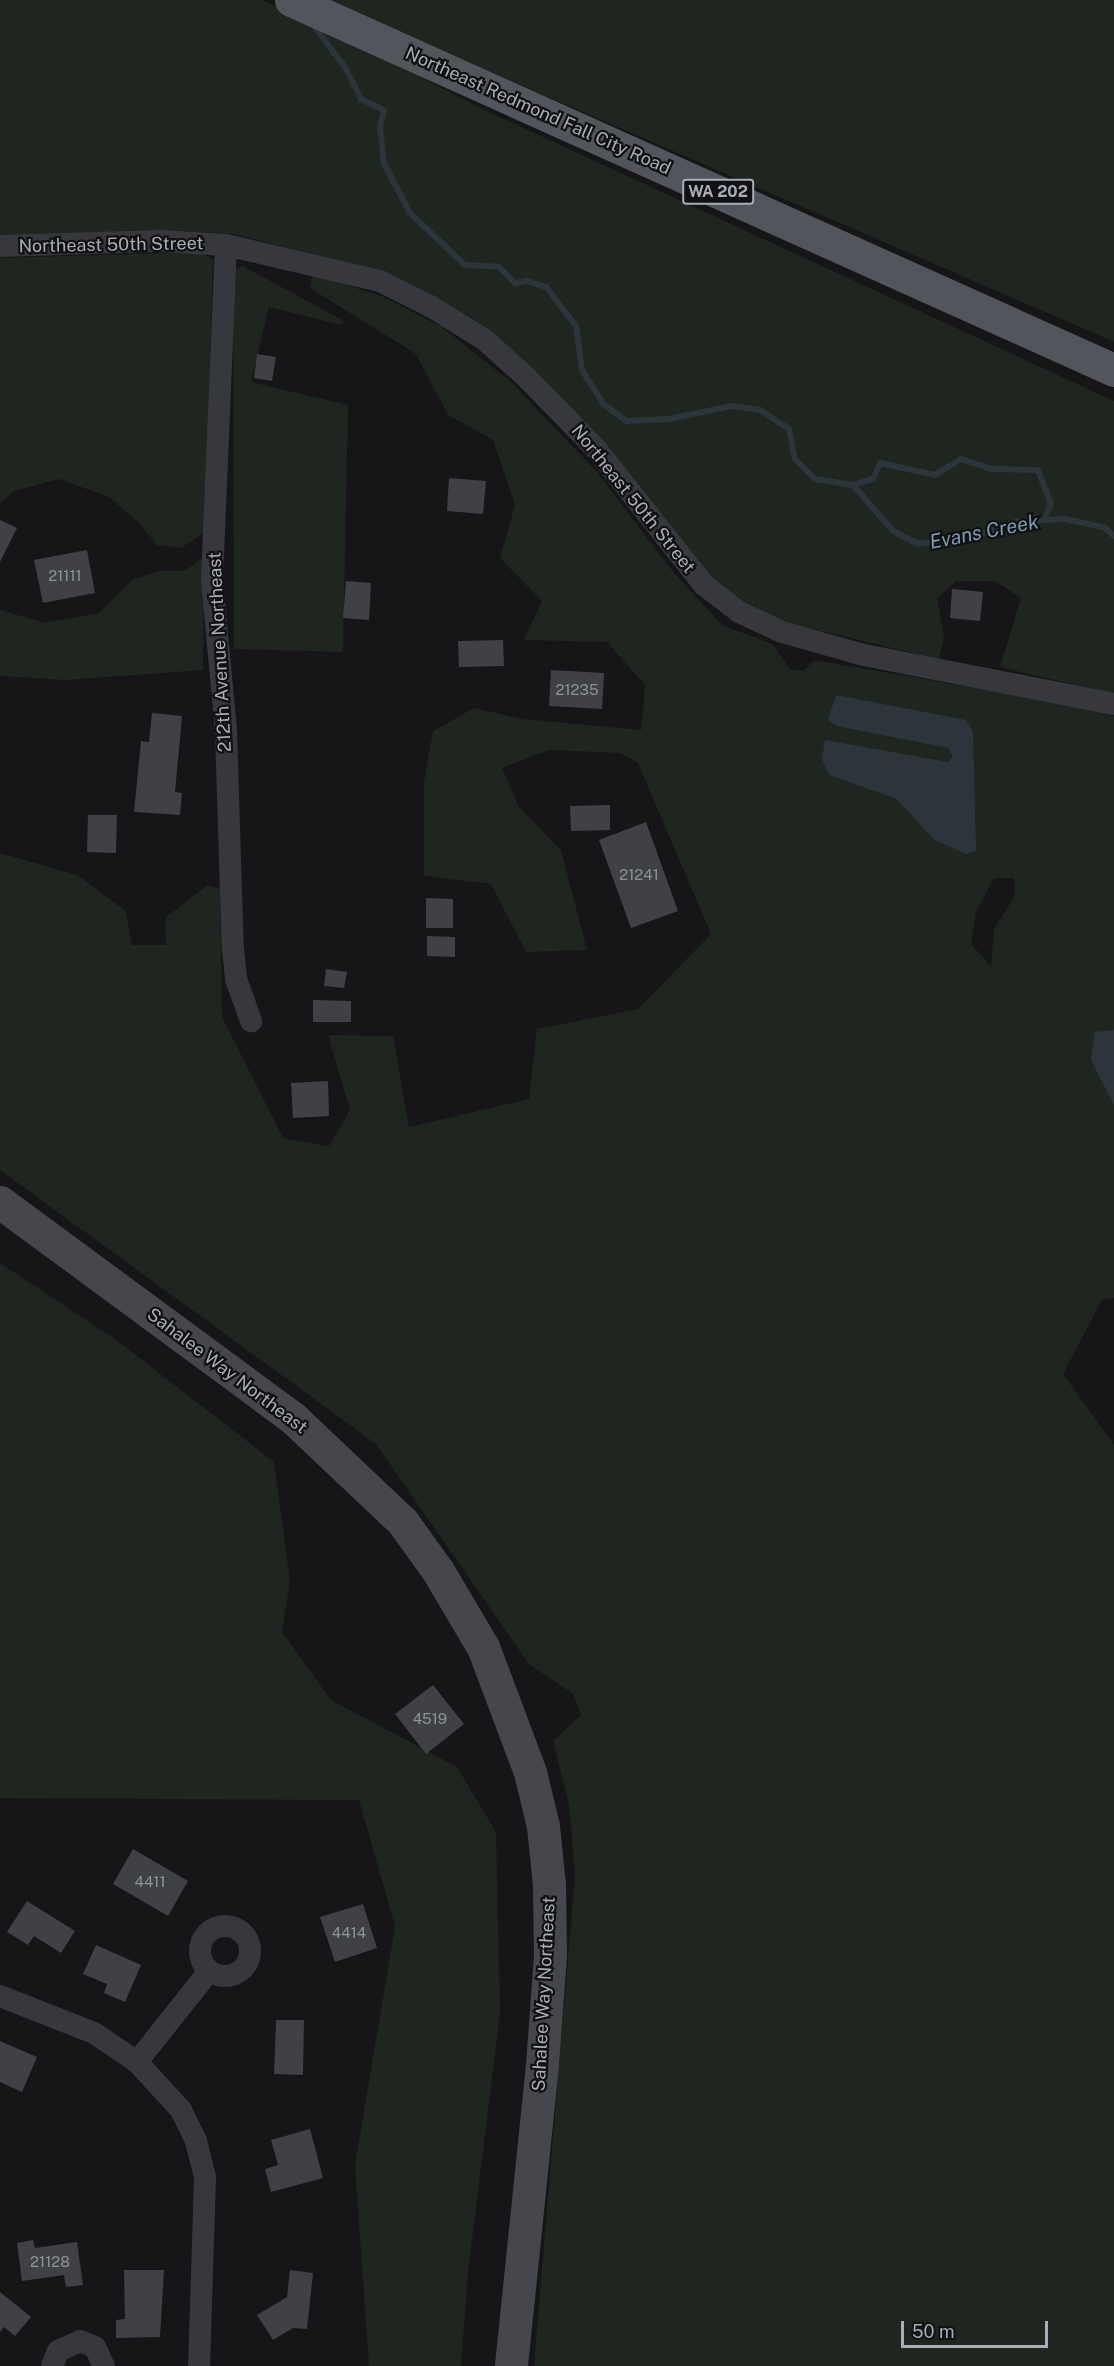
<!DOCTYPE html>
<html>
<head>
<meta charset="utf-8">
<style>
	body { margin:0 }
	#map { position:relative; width:1114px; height:2366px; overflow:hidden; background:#161618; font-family:"Public Sans",sans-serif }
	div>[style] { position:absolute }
	.green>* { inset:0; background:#1e261f }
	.water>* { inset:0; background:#2c353c }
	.stream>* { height:6px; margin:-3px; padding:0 3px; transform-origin:3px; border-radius:3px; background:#2c353c }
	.building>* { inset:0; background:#404145 }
	.minor>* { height:22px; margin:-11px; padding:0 11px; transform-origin:11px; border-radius:11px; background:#37383d }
	.minor>.ring { margin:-11px; padding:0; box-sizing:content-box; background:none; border:22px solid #37383d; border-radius:50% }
	.secondary>* { height:33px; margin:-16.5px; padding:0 16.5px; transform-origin:16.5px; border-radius:16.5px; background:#45474d }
	.primary>* { height:33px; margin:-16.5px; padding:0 16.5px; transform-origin:16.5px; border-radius:16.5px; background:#53555c }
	span { translate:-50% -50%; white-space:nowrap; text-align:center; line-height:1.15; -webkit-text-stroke:4.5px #111113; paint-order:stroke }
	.number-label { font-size:15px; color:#8e929b }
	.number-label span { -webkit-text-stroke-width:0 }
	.shield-label span { padding:2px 4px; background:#111113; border:2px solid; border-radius:4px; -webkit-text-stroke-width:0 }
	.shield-label { font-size:16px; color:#a8adb8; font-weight:700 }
	.street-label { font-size:18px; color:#a8adb8 }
	.water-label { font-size:20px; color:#7f9bb3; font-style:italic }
	.scale { position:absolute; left:901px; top:2321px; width:147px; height:27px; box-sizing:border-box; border:3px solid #a8adb8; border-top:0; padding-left:8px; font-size:18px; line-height:21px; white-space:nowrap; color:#a8adb8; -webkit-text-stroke:4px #111113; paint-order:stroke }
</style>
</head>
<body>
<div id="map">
	<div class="green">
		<i style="clip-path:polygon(0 0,261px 0,318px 23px,478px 107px,1114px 401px,1114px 694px,1000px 667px,1021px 598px,995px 581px,956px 581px,937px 599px,944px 636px,939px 659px,783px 622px,732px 596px,700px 567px,502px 345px,315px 255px,234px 234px,167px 230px,0 238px)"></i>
		<i style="clip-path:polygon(324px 0,1114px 0,1114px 342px,1064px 320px)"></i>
		<i style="clip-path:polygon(200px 252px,213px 259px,205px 532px,181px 548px,157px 545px,139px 523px,109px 497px,59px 479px,14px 491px,0 503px,0 258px)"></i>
		<i style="clip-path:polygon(243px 266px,344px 321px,341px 325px,269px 307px,251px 382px,348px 405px,343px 652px,234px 649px,233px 271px)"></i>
		<i style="clip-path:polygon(evenodd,313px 274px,384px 297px,442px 327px,511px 382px,596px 471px,674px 573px,722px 625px,772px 644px,790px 669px,803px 671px,815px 660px,1032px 698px,1114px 716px,1114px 1298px,1102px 1300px,1063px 1374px,1114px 1445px,1114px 2366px,534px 2366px,575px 1875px,569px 1804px,553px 1741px,581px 1715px,573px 1694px,529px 1664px,376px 1444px,0 1170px,0 853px,77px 875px,126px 911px,132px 945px,166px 945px,165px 918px,208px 885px,220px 889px,222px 1017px,283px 1138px,329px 1146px,350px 1110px,328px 1035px,393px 1036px,409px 1127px,529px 1099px,537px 1029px,638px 1009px,711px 934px,638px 763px,621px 753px,549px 750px,502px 768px,519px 807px,561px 850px,587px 950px,526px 952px,491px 884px,424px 876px,424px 782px,433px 731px,474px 708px,522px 719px,641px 730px,645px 685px,607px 642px,524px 640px,542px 601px,500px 558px,515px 505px,493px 440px,448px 415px,416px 354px,310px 288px,313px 274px,994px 878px,1014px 878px,1015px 896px,994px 929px,991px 966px,971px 944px,976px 912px,994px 878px)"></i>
		<i style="clip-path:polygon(204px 557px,203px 670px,66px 680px,0 676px,0 610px,45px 623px,99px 613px,132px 580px,158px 571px,184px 571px)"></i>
		<i style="clip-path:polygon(0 1263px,115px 1339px,274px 1462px,290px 1581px,282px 1632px,331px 1700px,457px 1767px,496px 1832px,500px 2013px,468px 2272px,461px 2366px,369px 2366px,355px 2166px,395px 1926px,359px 1800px,0 1798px)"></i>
	</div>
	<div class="water">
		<i style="clip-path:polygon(836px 695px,966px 720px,973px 731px,976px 850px,966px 854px,933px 839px,897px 799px,829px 775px,822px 759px,825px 740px,948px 762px,953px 757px,948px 748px,837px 726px,828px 720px)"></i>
		<i style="clip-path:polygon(1114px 1030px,1114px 1105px,1091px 1060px,1095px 1032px)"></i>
	</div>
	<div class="stream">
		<i style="left:311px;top:22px;width:59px;rotate:53.3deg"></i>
		<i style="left:346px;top:69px;width:34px;rotate:63deg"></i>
		<i style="left:361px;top:99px;width:25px;rotate:26deg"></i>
		<i style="left:384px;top:110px;width:17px;rotate:103deg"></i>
		<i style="left:380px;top:127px;width:36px;rotate:84deg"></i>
		<i style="left:384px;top:163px;width:56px;rotate:62.5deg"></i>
		<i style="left:410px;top:213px;width:76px;rotate:43.4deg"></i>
		<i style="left:465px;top:265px;width:34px;rotate:3deg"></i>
		<i style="left:499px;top:267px;width:23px;rotate:45deg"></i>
		<i style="left:515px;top:283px;width:12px;rotate:-9deg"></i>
		<i style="left:527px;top:281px;width:20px;rotate:18deg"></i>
		<i style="left:546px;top:287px;width:49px;rotate:52.4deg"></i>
		<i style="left:576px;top:326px;width:44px;rotate:82.2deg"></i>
		<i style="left:582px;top:370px;width:40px;rotate:58deg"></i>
		<i style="left:603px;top:404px;width:29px;rotate:36deg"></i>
		<i style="left:626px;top:421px;width:43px;rotate:-2.7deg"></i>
		<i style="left:669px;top:419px;width:63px;rotate:-11.8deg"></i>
		<i style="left:731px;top:406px;width:29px;rotate:8deg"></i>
		<i style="left:760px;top:410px;width:35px;rotate:33deg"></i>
		<i style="left:789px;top:429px;width:31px;rotate:79deg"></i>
		<i style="left:795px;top:459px;width:28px;rotate:45deg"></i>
		<i style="left:815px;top:479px;width:38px;rotate:9deg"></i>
		<i style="left:853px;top:485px;width:61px;rotate:49deg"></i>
		<i style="left:893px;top:531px;width:28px;rotate:27deg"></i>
		<i style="left:918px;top:544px;width:52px;rotate:-6.6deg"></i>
		<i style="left:970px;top:538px;width:51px;rotate:-19.5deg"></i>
		<i style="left:1018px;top:521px;width:26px;rotate:-2deg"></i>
		<i style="left:1044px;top:520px;width:21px;rotate:-3deg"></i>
		<i style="left:1065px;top:519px;width:40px;rotate:12deg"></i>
		<i style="left:1104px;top:527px;width:13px;rotate:42deg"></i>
		<i style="left:853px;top:485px;width:21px;rotate:-17deg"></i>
		<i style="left:873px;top:479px;width:17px;rotate:-66deg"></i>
		<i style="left:880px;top:463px;width:56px;rotate:12.3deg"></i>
		<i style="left:935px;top:475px;width:31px;rotate:-32deg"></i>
		<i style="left:961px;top:459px;width:32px;rotate:18deg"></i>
		<i style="left:991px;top:469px;width:47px;rotate:1.2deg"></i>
		<i style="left:1038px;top:470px;width:36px;rotate:69deg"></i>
		<i style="left:1051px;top:504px;width:17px;rotate:114deg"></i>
	</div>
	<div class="building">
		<i style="clip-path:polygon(257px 354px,276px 357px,272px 381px,254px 378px)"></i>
		<i style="clip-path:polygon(449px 478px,486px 481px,483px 514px,447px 511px)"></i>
		<i style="clip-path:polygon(0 520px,17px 528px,0 562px)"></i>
		<i style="clip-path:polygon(87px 550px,95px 593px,43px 603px,34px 560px)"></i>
		<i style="clip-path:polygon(346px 581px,371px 583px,369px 620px,343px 618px)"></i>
		<i style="clip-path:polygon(952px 589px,983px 592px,980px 621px,950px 618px)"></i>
		<i style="clip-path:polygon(503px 640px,504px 666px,459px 667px,458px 641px)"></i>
		<i style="clip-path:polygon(551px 670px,604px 673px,602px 709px,549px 706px)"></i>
		<i style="clip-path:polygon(152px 713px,182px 716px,175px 792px,182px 793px,180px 815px,134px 812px,141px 741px,149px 742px)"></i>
		<i style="clip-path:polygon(610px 805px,610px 830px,571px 831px,570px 806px)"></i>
		<i style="clip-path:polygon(88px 815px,117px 815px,116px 853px,87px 852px)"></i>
		<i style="clip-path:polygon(646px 822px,678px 911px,631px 928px,599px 840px)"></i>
		<i style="clip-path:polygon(426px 898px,453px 899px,453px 928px,426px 928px)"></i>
		<i style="clip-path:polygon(427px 936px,455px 937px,455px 957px,427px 956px)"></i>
		<i style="clip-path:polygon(326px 969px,347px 972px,344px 988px,324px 986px)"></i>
		<i style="clip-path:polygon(313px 1000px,351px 1001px,351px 1022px,313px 1022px)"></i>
		<i style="clip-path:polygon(328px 1081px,329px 1116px,293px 1118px,291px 1083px)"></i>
		<i style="clip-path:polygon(433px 1685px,464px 1724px,426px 1754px,395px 1714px)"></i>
		<i style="clip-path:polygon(133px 1849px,188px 1881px,168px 1916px,113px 1884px)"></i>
		<i style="clip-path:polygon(27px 1901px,75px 1931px,61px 1953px,34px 1936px,28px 1945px,7px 1932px)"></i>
		<i style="clip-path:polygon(363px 1904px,377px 1948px,335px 1962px,320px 1917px)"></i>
		<i style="clip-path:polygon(96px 1945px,141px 1965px,125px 2002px,104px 1993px,107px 1984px,83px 1974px)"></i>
		<i style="clip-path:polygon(276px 2020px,304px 2020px,303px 2075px,274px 2074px)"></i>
		<i style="clip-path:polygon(0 2041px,37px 2057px,22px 2092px,0 2082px)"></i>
		<i style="clip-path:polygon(310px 2129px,323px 2178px,271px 2192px,265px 2169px,278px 2165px,271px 2140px)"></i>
		<i style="clip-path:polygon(33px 2240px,35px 2248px,77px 2242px,83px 2285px,66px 2287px,64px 2275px,22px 2281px,17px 2243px)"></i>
		<i style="clip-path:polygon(124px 2270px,164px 2270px,160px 2337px,116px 2338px,116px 2320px,125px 2319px)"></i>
		<i style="clip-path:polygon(290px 2270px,313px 2273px,307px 2329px,293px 2328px,273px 2340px,257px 2315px,287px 2297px)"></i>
		<i style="clip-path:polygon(0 2292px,31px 2317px,15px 2336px,4px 2327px,0 2332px)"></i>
	</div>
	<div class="minor">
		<i style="left:226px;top:245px;width:335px;rotate:92.4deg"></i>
		<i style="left:212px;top:580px;width:153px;rotate:84.7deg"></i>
		<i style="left:226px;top:732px;width:217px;rotate:88.2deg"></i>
		<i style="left:233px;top:949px;width:30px;rotate:84deg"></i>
		<i style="left:236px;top:979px;width:45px;rotate:70.3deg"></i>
		<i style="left:0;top:246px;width:163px;rotate:-1.8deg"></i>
		<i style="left:163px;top:241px;width:63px;rotate:3.6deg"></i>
		<i style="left:226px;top:245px;width:158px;rotate:13.2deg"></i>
		<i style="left:380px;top:281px;width:56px;rotate:26.6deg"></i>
		<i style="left:430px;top:306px;width:65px;rotate:31.7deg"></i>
		<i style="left:485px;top:340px;width:57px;rotate:42.1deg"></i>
		<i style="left:527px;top:378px;width:100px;rotate:45.8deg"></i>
		<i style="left:597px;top:450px;width:172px;rotate:51.6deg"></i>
		<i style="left:704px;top:585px;width:44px;rotate:37.6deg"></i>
		<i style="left:739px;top:612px;width:47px;rotate:24.9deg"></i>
		<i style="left:782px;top:632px;width:85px;rotate:15.7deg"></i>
		<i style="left:864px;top:655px;width:255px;rotate:11.1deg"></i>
		<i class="ring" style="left:200px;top:1926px;width:28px;height:28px"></i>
		<i style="left:0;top:1996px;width:101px;rotate:21.5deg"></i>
		<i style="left:94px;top:2033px;width:52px;rotate:34deg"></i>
		<i style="left:137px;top:2062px;width:65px;rotate:47.5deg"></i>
		<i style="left:181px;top:2110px;width:34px;rotate:64deg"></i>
		<i style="left:196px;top:2141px;width:37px;rotate:76deg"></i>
		<i style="left:205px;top:2177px;width:189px;rotate:91.8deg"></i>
		<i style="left:137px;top:2062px;width:116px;rotate:-51.6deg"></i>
		<i style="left:52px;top:2366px;width:16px;rotate:-68deg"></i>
		<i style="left:58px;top:2351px;width:24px;rotate:-24deg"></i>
		<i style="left:80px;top:2341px;width:16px;rotate:22deg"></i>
		<i style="left:95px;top:2347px;width:21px;rotate:65deg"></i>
	</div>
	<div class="secondary">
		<i style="left:0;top:1202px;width:365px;rotate:36.4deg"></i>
		<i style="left:294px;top:1419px;width:149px;rotate:43.4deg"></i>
		<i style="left:402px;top:1521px;width:62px;rotate:54.2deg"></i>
		<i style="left:438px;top:1571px;width:88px;rotate:59.4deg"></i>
		<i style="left:483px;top:1647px;width:134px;rotate:69.4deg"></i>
		<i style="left:530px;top:1772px;width:56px;rotate:76.5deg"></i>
		<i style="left:543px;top:1826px;width:59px;rotate:84.2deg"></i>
		<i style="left:549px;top:1885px;width:70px;rotate:89.2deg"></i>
		<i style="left:550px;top:1955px;width:110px;rotate:94.2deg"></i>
		<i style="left:542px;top:2065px;width:303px;rotate:95.9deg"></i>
	</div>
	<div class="primary">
		<i style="left:291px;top:0;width:902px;rotate:24.21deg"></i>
	</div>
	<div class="number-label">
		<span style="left:65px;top:576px">21111</span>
		<span style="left:577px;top:690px">21235</span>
		<span style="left:639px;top:875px">21241</span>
		<span style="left:430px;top:1719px">4519</span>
		<span style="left:150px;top:1882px">4411</span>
		<span style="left:349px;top:1933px">4414</span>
		<span style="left:50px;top:2262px">21128</span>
	</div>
	<div class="shield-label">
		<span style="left:718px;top:192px">WA 202</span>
	</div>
	<div class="street-label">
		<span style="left:538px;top:111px;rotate:24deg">Northeast Redmond Fall City Road</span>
		<span style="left:111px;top:245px;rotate:-1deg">Northeast 50th Street</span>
		<span style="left:633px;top:499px;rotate:51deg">Northeast 50th Street</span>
		<span style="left:220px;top:652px;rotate:-93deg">212th Avenue Northeast</span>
		<span style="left:227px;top:1371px;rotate:37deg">Sahalee Way Northeast</span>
		<span style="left:544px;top:1994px;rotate:-87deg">Sahalee Way Northeast</span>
	</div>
	<div class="water-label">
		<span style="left:984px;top:532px;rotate:-11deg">Evans Creek</span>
	</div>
	<div class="scale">50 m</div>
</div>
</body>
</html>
